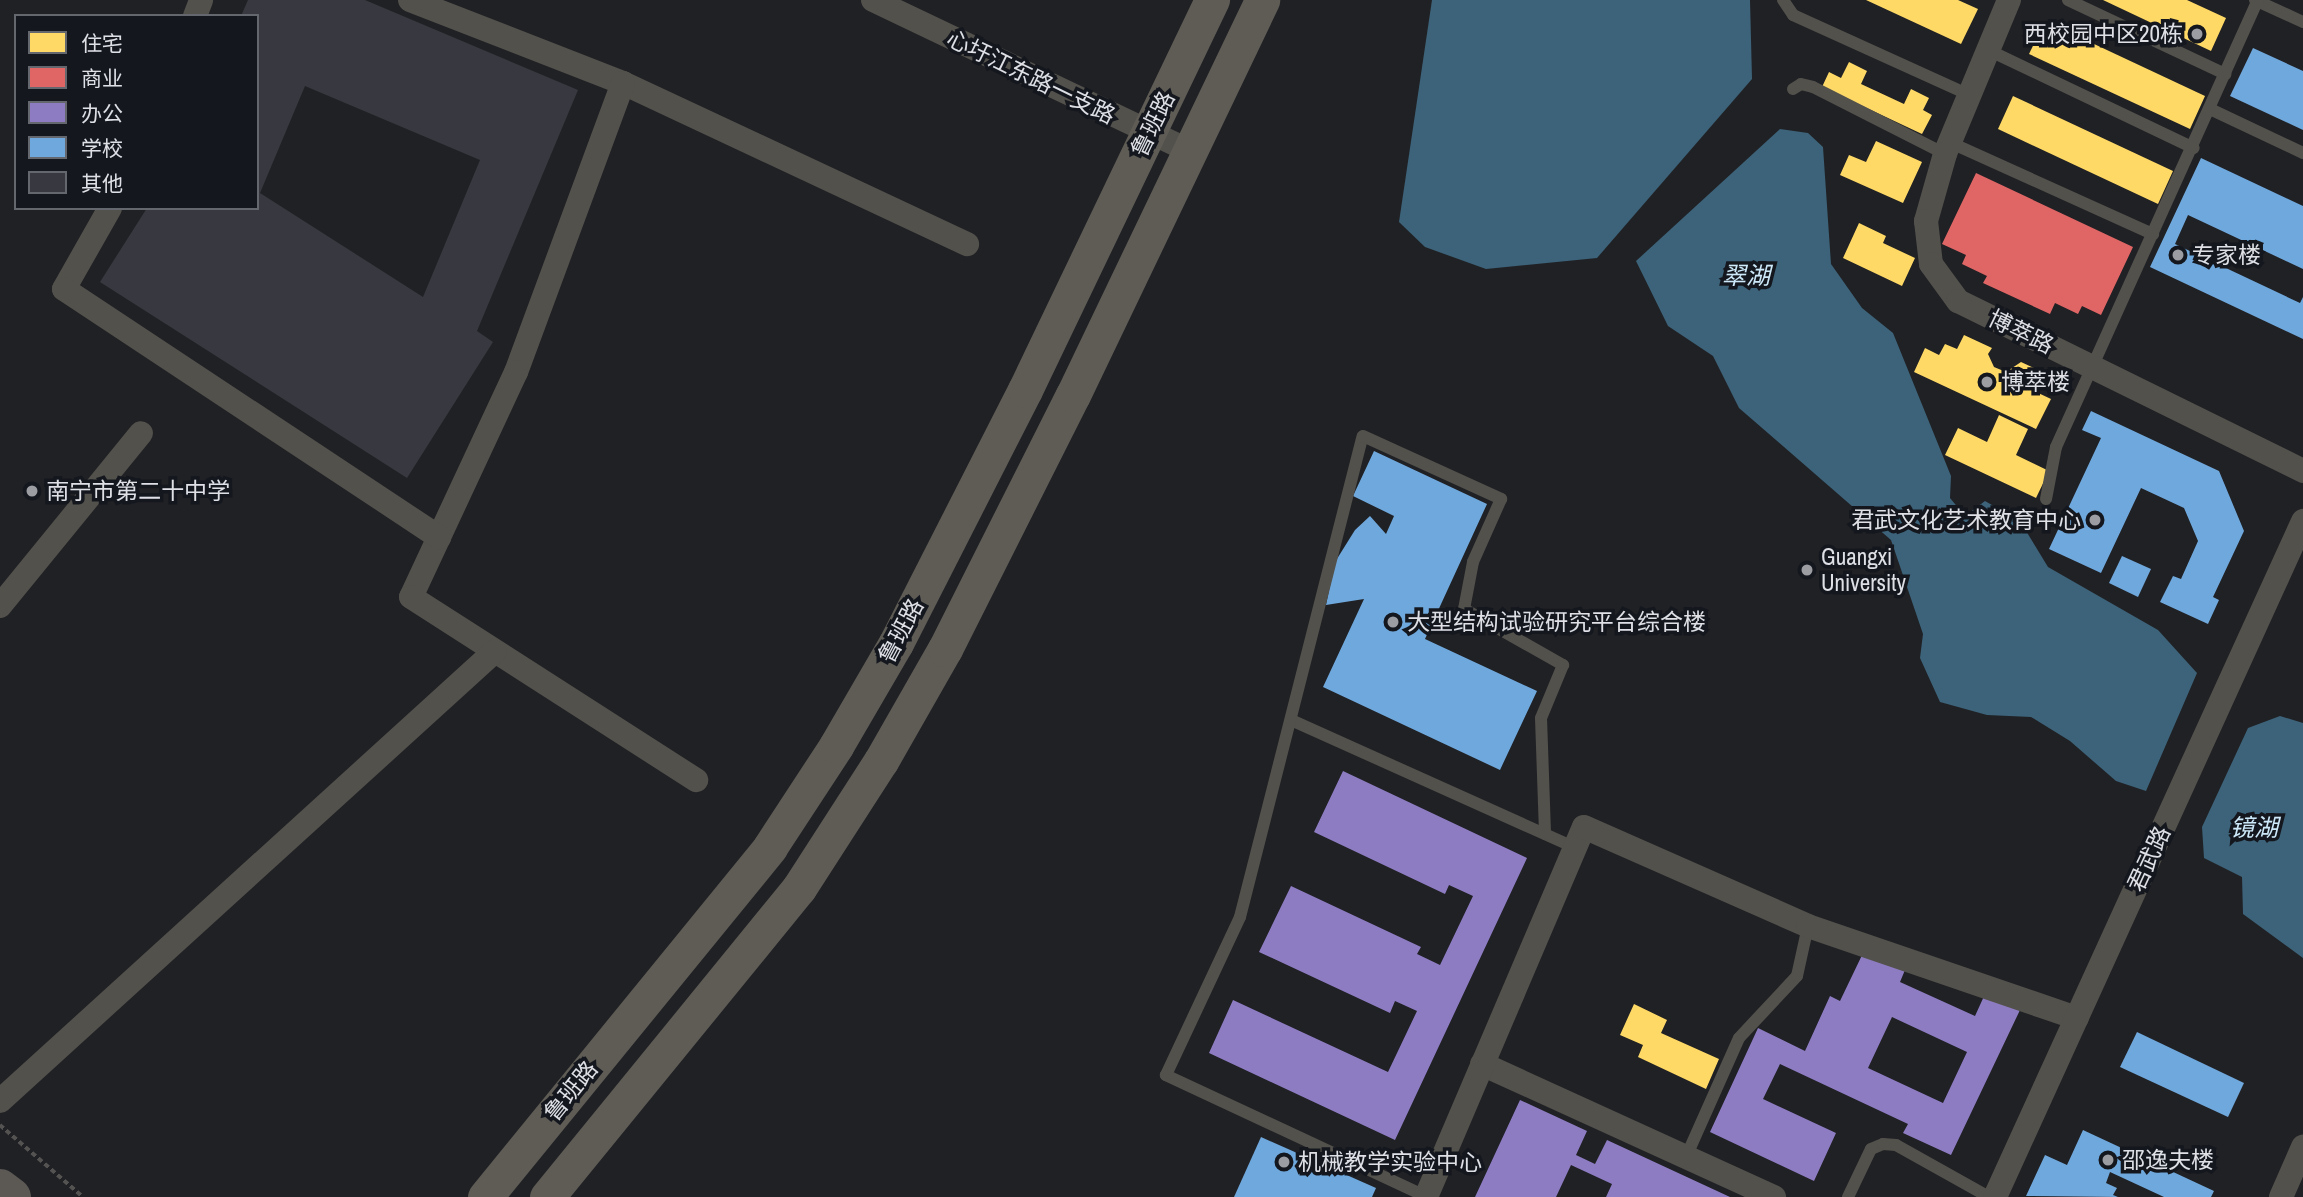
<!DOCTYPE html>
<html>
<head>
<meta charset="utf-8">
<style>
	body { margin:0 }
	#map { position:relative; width:2303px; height:1197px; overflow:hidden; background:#202125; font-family:"Archivo Narrow","Noto Sans SC",sans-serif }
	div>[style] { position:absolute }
	.water>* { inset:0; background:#3c6379 }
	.homes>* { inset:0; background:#ffd966 }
	.shops>* { inset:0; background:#e06666 }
	.offices>* { inset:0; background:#8e7cc3 }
	.schools>* { inset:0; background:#6fa8dc }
	.building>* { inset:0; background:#383840 }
	.path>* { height:3.5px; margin-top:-1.75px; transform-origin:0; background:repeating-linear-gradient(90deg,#545352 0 5px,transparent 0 8.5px) }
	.service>* { height:12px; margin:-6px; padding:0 6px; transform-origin:6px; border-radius:6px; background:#53514c }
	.minor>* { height:24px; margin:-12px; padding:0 12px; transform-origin:12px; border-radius:12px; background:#53514c }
	.secondary>* { height:35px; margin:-17.5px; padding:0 17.5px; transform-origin:17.5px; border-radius:17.5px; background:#5f5c56 }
	.primary>* { height:38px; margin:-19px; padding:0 19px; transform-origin:19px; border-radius:19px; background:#5c5955 }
	.dots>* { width:19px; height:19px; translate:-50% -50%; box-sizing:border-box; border:4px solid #14171e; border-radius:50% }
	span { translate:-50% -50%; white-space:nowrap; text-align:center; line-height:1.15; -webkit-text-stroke:7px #14171e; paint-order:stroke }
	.poi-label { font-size:23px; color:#dee0e6 }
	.right { translate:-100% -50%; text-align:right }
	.left { translate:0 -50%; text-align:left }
	.street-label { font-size:23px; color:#dee0e6 }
	.water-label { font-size:24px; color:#cde9f9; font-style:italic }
	.legend { position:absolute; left:14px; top:14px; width:245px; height:196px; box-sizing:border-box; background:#14171e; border:2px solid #65676e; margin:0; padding:9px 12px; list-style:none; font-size:21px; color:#dee0e6 }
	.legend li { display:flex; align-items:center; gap:14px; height:35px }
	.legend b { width:35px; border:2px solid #65676e }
</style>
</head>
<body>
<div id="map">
	<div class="water">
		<i style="clip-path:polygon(1432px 0,1750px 0,1752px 79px,1597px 258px,1486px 269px,1425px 247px,1399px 222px)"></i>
		<i style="clip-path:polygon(1780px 129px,1808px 133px,1823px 147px,1831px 264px,1862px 308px,1893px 333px,1951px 476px,1950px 498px,1965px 516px,1985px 501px,2020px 521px,2048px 567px,2158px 630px,2197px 673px,2146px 791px,2116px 781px,2070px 741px,2031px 717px,1987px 715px,1940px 702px,1920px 658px,1923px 634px,1891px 540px,1739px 408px,1713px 356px,1668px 326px,1636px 261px)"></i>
		<i style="clip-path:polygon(2280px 716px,2303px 723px,2303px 958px,2243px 914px,2242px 877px,2204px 858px,2202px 827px,2248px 728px)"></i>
	</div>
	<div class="homes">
		<i style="clip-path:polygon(1866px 0,1958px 0,1978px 9px,1961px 44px)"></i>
		<i style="clip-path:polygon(2103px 0,2187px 0,2226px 18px,2211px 51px)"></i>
		<i style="clip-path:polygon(2045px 21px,2205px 96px,2190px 129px,2029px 54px)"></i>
		<i style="clip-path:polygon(1849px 62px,1867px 71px,1861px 84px,1904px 104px,1911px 89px,1929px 98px,1923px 110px,1932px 115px,1922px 134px,1822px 87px,1829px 72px,1841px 78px)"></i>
		<i style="clip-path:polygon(2013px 96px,2173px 171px,2158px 204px,1998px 129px)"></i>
		<i style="clip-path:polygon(1876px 141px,1922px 162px,1903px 203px,1840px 175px,1849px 155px,1866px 162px)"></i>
		<i style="clip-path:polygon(1859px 223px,1886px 236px,1883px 243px,1915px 258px,1902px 286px,1843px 258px)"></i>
		<i style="clip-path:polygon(1964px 335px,1992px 348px,1988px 354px,1994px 367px,2006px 372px,2021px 362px,2043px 372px,2034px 391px,2051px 399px,2036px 429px,1914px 372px,1925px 348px,1939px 355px,1945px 344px,1957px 349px)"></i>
		<i style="clip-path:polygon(1999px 415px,2028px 429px,2016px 455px,2049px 471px,2036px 498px,1945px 455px,1958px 428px,1987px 442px)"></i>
		<i style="clip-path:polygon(1634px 1004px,1667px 1020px,1661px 1033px,1719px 1059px,1706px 1089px,1638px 1057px,1643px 1045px,1620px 1035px)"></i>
	</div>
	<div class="shops">
		<i style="clip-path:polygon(1976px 173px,2133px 247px,2101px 315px,2082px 306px,2078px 314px,2055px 303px,2050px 314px,1983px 283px,1987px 276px,1962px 264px,1966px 255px,1942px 244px)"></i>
	</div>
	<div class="offices">
		<i style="clip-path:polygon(1343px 771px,1527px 858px,1395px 1140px,1209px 1053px,1233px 1000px,1388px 1072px,1417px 1011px,1395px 1001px,1390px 1013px,1259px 952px,1291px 886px,1421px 947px,1417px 954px,1440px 965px,1473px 896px,1449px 885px,1445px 894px,1314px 832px)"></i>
		<i style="clip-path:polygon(evenodd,1864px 951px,1905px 970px,1900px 982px,1975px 1016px,1985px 994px,2020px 1010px,1951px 1155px,1903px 1133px,1908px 1124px,1780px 1064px,1763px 1099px,1836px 1133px,1814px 1181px,1710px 1132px,1758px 1028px,1805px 1051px,1830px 996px,1840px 1001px,1864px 951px,1892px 1017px,1967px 1052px,1943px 1103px,1868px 1068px,1892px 1017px)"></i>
		<i style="clip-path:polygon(1520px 1100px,1587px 1131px,1576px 1155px,1595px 1164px,1607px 1140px,1730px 1197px,1606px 1197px,1612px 1184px,1571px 1165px,1556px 1197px,1475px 1197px)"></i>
	</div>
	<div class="schools">
		<i style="clip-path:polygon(2253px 48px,2303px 71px,2303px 130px,2230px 96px)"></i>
		<i style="clip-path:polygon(2201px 158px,2303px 206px,2303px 269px,2188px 215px,2175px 244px,2300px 303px,2303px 297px,2303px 339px,2150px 267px)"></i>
		<i style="clip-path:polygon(2091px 411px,2219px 471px,2244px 531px,2213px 597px,2219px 600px,2208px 624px,2160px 602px,2173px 576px,2181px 579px,2198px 541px,2184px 508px,2141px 488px,2101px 573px,2049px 549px,2101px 438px,2082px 430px)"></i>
		<i style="clip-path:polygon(1374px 451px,1487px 504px,1425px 639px,1537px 691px,1500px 770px,1323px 687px,1364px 599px,1326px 605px,1335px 562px,1355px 530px,1370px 516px,1386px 534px,1394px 516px,1353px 496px)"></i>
		<i style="clip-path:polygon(2122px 556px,2151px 569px,2138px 597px,2109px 583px)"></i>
		<i style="clip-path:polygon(2137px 1032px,2244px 1083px,2228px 1117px,2120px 1067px)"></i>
		<i style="clip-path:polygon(2083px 1130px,2214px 1191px,2211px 1197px,2164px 1197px,2110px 1172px,2106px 1183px,2117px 1188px,2113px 1195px,2118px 1197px,2026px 1196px,2045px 1155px,2067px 1165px)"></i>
		<i style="clip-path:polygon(1261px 1137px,1376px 1188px,1372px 1197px,1234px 1197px)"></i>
	</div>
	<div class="building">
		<i style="clip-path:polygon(evenodd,248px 0,365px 0,578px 90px,477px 331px,493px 342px,407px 478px,100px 282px,147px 208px,257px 208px,257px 16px,241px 16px,248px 0,305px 86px,480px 160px,423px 297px,260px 193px,305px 86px)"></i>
	</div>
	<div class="path">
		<i style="left:0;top:1125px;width:110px;rotate:40.9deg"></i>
	</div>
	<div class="service">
		<i style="left:1783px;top:0;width:18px;rotate:56deg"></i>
		<i style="left:1793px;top:15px;width:191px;rotate:24.4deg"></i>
		<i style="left:2068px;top:0;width:174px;rotate:25.2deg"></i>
		<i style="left:2255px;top:0;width:53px;rotate:24.6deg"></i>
		<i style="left:1986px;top:49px;width:230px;rotate:25.5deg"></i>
		<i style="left:1793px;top:89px;width:9px;rotate:-32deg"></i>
		<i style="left:1801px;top:84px;width:12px;rotate:14deg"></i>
		<i style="left:1813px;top:87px;width:148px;rotate:26.9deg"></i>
		<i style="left:2210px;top:109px;width:103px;rotate:25.3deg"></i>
		<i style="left:1949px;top:142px;width:224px;rotate:24.3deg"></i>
		<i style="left:2046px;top:499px;width:53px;rotate:-79.1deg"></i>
		<i style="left:2056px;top:447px;width:489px;rotate:-65.7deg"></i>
		<i style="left:1291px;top:720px;width:312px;rotate:24.2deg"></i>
		<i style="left:1686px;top:1157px;width:130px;rotate:-66deg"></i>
		<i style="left:1739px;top:1038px;width:85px;rotate:-46.9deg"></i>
		<i style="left:1797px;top:976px;width:51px;rotate:-77.6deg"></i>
		<i style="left:1425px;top:1196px;width:286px;rotate:-155deg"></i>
		<i style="left:1166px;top:1075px;width:174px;rotate:-64.9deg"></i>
		<i style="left:1240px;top:917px;width:496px;rotate:-75.7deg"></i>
		<i style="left:1363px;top:436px;width:152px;rotate:24.5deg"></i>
		<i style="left:1501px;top:499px;width:69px;rotate:114deg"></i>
		<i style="left:1473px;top:562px;width:48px;rotate:100.8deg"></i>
		<i style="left:1464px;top:609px;width:114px;rotate:29.5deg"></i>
		<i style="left:1563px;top:665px;width:57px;rotate:112.5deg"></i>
		<i style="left:1541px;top:718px;width:116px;rotate:88deg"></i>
		<i style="left:1848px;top:1197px;width:53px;rotate:-64.4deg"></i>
		<i style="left:1871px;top:1149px;width:13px;rotate:-23deg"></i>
		<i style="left:1883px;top:1144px;width:13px;rotate:4deg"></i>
		<i style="left:1896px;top:1145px;width:107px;rotate:29.2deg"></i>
	</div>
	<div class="minor">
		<i style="left:410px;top:0;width:229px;rotate:21.3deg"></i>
		<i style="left:623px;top:83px;width:380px;rotate:25.1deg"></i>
		<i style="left:873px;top:0;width:352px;rotate:25.5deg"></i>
		<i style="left:2009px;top:0;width:167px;rotate:112.6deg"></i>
		<i style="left:1945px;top:154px;width:70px;rotate:105.8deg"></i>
		<i style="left:1926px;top:221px;width:43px;rotate:83.4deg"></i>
		<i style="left:1931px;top:264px;width:46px;rotate:53.9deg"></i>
		<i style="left:1958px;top:301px;width:385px;rotate:26.2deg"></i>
		<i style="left:195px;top:16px;width:17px;rotate:-69deg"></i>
		<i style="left:623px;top:83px;width:308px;rotate:110.3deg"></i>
		<i style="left:516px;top:372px;width:248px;rotate:115deg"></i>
		<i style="left:411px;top:597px;width:339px;rotate:32.7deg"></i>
		<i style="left:110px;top:208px;width:93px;rotate:119.6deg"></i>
		<i style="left:64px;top:289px;width:450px;rotate:33.5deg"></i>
		<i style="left:0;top:606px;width:223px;rotate:-50.8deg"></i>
		<i style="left:1482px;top:1064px;width:321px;rotate:24.5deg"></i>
		<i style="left:0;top:1101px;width:668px;rotate:-42.27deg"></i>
		<i style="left:1426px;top:1197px;width:402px;rotate:-66.9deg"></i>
		<i style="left:1584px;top:827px;width:245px;rotate:23.8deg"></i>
		<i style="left:1808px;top:926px;width:284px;rotate:18.9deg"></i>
		<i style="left:1995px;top:1197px;width:743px;rotate:-65.5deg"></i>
		<i style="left:2281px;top:1197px;width:55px;rotate:-66.3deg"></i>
	</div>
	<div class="secondary">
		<i style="left:485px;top:1197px;width:451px;rotate:-50.8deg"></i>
		<i style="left:770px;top:847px;width:121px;rotate:-56.8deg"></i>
		<i style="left:836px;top:746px;width:119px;rotate:-59.8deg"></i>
		<i style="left:896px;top:643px;width:284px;rotate:-63deg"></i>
		<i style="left:1025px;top:390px;width:433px;rotate:-64.4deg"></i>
		<i style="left:547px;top:1197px;width:399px;rotate:-50.8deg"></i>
		<i style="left:799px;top:888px;width:151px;rotate:-57.2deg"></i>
		<i style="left:881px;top:761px;width:129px;rotate:-60.3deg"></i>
		<i style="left:945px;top:649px;width:284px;rotate:-63.3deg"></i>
		<i style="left:1073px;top:395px;width:438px;rotate:-64.4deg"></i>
	</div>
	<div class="primary">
		<i style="left:0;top:1188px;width:15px;rotate:37deg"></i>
	</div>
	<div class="dots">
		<i style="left:2197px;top:34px;background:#9c9da2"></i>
		<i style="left:2178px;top:255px;background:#9c9da2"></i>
		<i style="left:1987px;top:382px;background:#9c9da2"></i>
		<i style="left:32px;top:491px;background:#9c9da2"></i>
		<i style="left:2095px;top:520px;background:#9c9da2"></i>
		<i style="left:1807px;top:570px;background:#9c9da2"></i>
		<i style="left:1393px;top:622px;background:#9c9da2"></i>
		<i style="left:2108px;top:1160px;background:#9c9da2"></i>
		<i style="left:1284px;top:1162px;background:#9c9da2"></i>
	</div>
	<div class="poi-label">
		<span class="right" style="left:2183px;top:34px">西校园中区20栋</span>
		<span class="left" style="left:2192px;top:255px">专家楼</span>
		<span class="left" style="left:2001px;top:382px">博萃楼</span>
		<span class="left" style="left:46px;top:491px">南宁市第二十中学</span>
		<span class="right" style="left:2081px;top:520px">君武文化艺术教育中心</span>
		<span class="left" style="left:1821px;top:570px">Guangxi<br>University</span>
		<span class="left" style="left:1407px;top:622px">大型结构试验研究平台综合楼</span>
		<span class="left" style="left:2122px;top:1160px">邵逸夫楼</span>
		<span class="left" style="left:1298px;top:1162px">机械教学实验中心</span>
	</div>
	<div class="street-label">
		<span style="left:1031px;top:77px;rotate:26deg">心圩江东路一支路</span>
		<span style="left:1153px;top:124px;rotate:-64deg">鲁班路</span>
		<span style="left:2021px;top:332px;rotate:26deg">博萃路</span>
		<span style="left:901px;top:631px;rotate:-62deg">鲁班路</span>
		<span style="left:2149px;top:859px;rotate:-65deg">君武路</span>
		<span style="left:571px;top:1091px;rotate:-51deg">鲁班路</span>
	</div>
	<div class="water-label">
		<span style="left:1746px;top:276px">翠湖</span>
		<span style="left:2254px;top:828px">镜湖</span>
	</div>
	<ul class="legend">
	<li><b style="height:19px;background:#ffd966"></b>住宅</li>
	<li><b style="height:19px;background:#e06666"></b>商业</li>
	<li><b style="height:19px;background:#8e7cc3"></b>办公</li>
	<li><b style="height:19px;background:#6fa8dc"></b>学校</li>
	<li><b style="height:19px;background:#383840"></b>其他</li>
	</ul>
</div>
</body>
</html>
